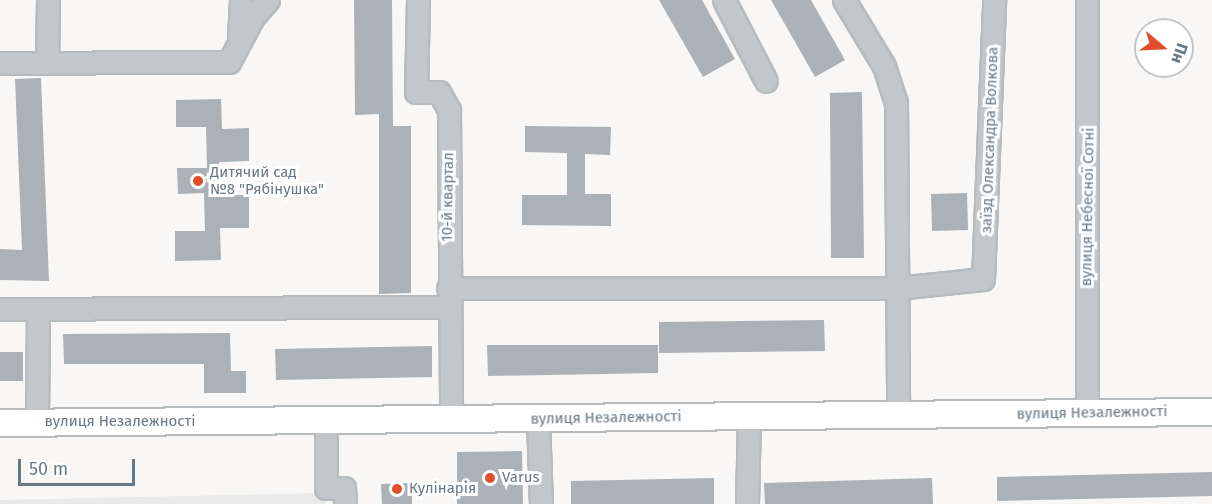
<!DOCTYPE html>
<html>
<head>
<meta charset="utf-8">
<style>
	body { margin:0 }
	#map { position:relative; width:1212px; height:504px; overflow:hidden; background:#f8f7f5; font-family:"Fira Sans",sans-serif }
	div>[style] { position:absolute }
	.built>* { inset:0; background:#e8e9e8 }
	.building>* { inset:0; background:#aab2b7 }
	.roads { filter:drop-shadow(2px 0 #b6bbbe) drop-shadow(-2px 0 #b6bbbe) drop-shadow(0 2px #b6bbbe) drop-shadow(0 -2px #b6bbbe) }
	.minor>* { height:21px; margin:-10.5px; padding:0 10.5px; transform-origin:10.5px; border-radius:10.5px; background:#c3c7ca }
	.major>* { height:26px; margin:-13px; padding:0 13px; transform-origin:13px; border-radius:13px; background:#fff }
	.dots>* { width:16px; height:16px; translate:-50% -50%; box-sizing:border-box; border:3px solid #fff; border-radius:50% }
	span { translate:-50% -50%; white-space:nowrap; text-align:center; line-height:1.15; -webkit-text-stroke:6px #fff; paint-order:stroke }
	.street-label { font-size:15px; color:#677985 }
	.poi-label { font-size:15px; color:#677985 }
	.left { translate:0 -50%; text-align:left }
	.north { position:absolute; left:1134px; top:18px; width:60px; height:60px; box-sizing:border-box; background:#fff; border:2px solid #c2c9ce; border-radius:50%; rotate:109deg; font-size:16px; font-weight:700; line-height:24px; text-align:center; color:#677985 }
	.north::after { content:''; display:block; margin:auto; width:21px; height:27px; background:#e24d2a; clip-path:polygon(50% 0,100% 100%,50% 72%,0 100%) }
	.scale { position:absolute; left:18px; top:459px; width:117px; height:27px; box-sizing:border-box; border:3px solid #677985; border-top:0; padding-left:8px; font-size:18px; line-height:21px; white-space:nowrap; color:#677985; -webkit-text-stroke:4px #fff; paint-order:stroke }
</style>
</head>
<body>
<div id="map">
	<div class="built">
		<i style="clip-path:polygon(326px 493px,326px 504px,0 504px,0 500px)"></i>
	</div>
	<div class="building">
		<i style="clip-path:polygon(354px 0,392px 0,393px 126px,411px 126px,411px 293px,379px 294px,379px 114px,355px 115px)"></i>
		<i style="clip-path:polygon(659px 0,702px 0,735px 59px,703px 77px)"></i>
		<i style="clip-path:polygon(771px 0,811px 0,845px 60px,815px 77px)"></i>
		<i style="clip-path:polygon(41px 78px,49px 281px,0 280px,0 249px,22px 250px,15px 79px)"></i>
		<i style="clip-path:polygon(862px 92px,864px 258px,831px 258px,830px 93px)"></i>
		<i style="clip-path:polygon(221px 99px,222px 129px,249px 128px,249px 161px,219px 162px,219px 195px,249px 195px,249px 228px,220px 228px,221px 260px,175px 261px,175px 231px,205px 231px,204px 193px,178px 194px,177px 168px,207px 168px,206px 127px,176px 127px,176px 100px)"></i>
		<i style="clip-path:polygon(525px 126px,611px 127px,610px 155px,585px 154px,585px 194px,611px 194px,611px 226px,522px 225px,522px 195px,567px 195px,567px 153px,525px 152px)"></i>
		<i style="clip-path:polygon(967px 193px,968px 230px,932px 231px,931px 194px)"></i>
		<i style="clip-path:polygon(824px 320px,825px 351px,659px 353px,659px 322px)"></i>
		<i style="clip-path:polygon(230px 333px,231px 371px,246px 371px,246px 393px,204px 393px,204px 364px,64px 364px,63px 334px)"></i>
		<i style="clip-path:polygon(487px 345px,658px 345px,658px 373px,488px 376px)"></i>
		<i style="clip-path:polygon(432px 346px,432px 377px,276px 380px,275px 349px)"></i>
		<i style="clip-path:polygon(0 352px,23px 352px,23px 381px,0 381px)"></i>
		<i style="clip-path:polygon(522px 451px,523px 504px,457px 504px,457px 452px)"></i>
		<i style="clip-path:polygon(1212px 472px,1212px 496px,997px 501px,997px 477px)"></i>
		<i style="clip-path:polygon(714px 478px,714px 504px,571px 504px,571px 481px)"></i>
		<i style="clip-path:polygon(932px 478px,933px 504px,765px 504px,764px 483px)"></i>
		<i style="clip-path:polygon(412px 483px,412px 504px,382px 504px,381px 484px)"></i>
	</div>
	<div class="roads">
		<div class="minor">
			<i style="left:418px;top:0;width:92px;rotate:91.2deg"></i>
			<i style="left:416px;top:92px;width:23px"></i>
			<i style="left:439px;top:92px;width:21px;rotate:61deg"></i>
			<i style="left:449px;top:110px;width:309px;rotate:89.6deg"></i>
			<i style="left:724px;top:0;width:91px;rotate:62.6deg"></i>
			<i style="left:844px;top:0;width:77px;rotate:58.8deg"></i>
			<i style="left:884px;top:66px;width:38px;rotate:72deg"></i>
			<i style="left:896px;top:102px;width:313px;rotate:89.6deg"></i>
			<i style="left:239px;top:38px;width:38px;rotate:-87deg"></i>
			<i style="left:0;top:63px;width:229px;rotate:-0.3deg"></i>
			<i style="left:229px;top:62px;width:51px;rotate:-61.9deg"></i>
			<i style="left:253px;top:17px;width:23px;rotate:-49deg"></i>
			<i style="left:47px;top:63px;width:63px;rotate:-89.1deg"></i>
			<i style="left:448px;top:288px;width:449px"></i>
			<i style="left:897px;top:288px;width:86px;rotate:-6deg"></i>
			<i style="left:983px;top:279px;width:279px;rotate:-87.7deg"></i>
			<i style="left:0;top:309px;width:448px;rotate:-0.3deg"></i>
			<i style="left:1087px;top:414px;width:414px;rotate:-90deg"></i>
			<i style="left:538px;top:419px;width:85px;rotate:88deg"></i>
			<i style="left:326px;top:420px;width:68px;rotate:90deg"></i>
			<i style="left:326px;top:488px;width:18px"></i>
			<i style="left:344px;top:488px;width:16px;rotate:86deg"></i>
			<i style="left:37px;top:423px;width:114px;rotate:-89.5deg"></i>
			<i style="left:747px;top:504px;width:87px;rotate:-88.7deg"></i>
		</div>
		<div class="major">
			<i style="left:0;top:423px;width:1212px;rotate:-0.52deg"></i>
		</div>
	</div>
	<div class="dots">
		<i style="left:198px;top:181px;background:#e24d2a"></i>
		<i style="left:490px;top:478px;background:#e24d2a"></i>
		<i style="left:397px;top:489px;background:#e24d2a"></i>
	</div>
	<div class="street-label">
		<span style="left:990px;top:140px;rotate:-88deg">заїзд Олександра Волкова</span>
		<span style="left:448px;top:197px;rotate:-89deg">10-й квартал</span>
		<span style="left:1088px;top:207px;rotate:-89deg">вулиця Небесної Сотні</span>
		<span style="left:1092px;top:413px;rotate:-1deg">вулиця Незалежності</span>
		<span style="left:606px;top:418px;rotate:-1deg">вулиця Незалежності</span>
		<span style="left:120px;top:422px">вулиця Незалежності</span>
	</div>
	<div class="poi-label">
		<span class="left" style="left:210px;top:181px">Дитячий сад<br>№8 "Рябінушка"</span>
		<span class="left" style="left:502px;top:478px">Varus</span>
		<span class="left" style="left:409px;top:489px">Кулінарія</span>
	</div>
	<div class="north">Пн</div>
	<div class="scale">50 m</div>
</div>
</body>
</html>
